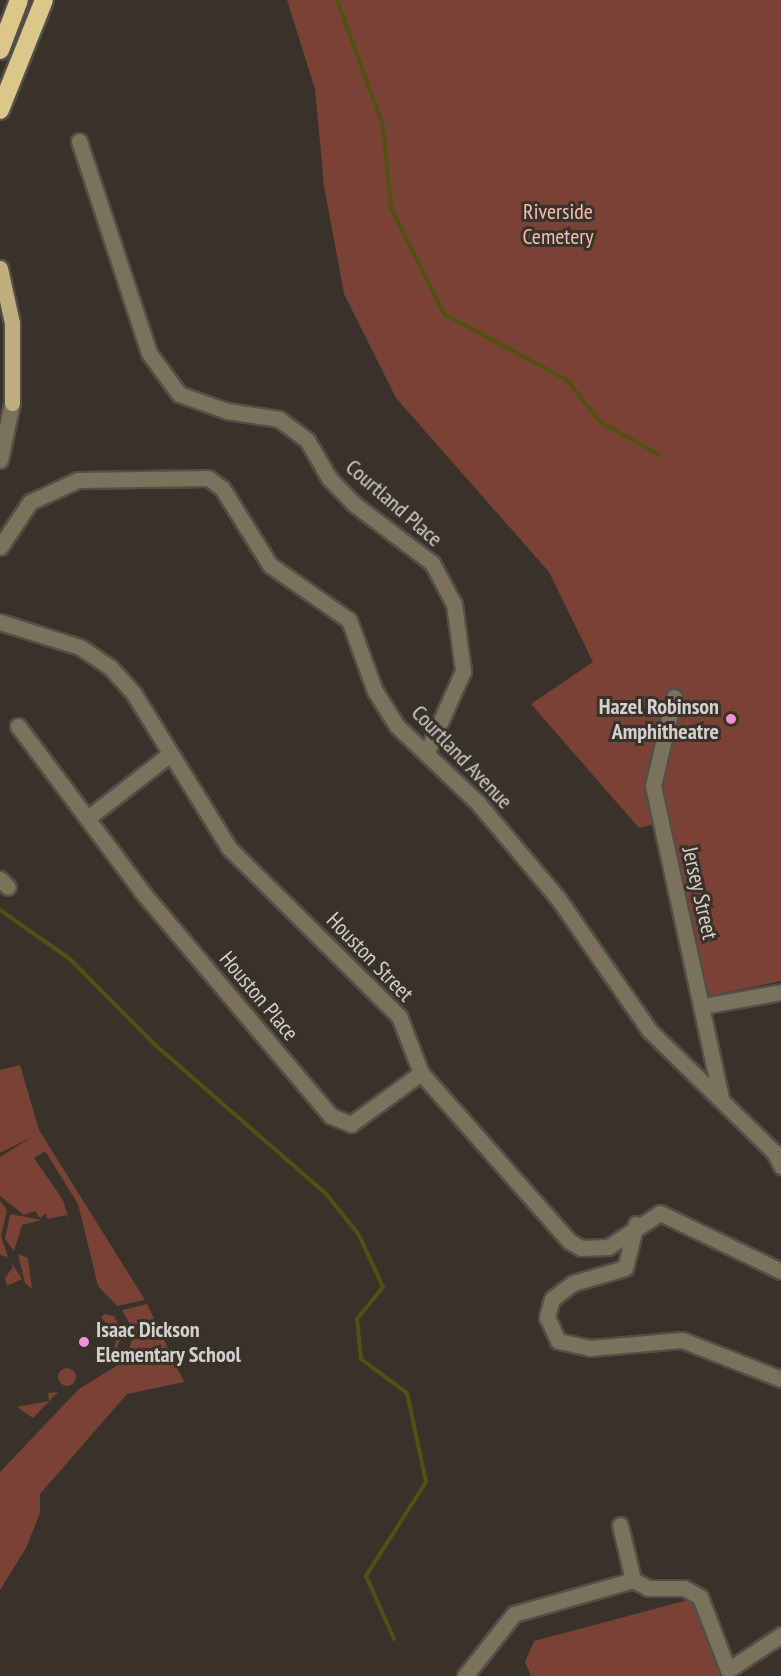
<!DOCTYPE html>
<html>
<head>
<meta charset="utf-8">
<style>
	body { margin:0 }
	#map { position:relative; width:781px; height:1676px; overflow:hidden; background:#38322b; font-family:"PT Sans Narrow",sans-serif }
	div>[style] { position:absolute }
	.green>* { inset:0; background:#794235 }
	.round { border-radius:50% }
	.stream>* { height:4px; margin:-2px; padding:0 2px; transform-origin:2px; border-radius:2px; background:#515113 }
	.roads { filter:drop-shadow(2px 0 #544e48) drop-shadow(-2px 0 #544e48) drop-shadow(0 2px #544e48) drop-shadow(0 -2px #544e48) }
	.minor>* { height:15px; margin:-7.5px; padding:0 7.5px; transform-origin:7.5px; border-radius:7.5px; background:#7a725a }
	.major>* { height:15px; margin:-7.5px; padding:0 7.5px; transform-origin:7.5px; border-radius:7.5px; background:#c0af7e }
	.highway>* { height:18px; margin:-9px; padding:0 9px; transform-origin:9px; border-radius:9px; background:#dcc78b }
	.dots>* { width:16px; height:16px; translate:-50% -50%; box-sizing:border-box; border:3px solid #38322b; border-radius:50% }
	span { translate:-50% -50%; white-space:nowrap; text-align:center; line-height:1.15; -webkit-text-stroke:6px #38322b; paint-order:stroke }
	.park-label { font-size:22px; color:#f5beb0 }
	.street-label { font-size:22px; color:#d4d0cc }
	.poi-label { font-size:22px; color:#d4d0cc; font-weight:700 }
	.right { translate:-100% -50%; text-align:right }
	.left { translate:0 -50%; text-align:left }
</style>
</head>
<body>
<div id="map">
	<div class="green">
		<i style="clip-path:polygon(287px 0,781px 0,781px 981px,709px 996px,669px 820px,639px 828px,531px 704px,593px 662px,549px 572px,396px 398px,344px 294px,324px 186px,315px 89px)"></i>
		<i style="clip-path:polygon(20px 1065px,39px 1130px,145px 1300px,117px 1306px,98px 1286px,78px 1204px,45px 1151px,34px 1158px,63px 1200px,72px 1230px,67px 1215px,47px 1219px,46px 1213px,40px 1218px,35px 1211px,24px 1215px,0 1196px,0 1157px,32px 1137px,0 1153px,0 1070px)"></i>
		<i style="clip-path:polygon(0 1201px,7px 1210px,1px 1236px,8px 1257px,0 1255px)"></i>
		<i style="clip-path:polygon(10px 1214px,42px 1220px,22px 1225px,14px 1251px,5px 1239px)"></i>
		<i style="clip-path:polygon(18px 1254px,28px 1258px,32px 1289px,25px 1283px)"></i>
		<i style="clip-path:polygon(10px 1260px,22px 1279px,7px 1286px,5px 1278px,13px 1267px)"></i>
		<i style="clip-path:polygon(147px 1304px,184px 1382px,127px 1394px,40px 1494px,40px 1513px,26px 1548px,0 1590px,0 1472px,79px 1389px,126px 1360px,134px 1332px,122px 1310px)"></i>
		<i style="clip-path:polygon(104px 1314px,114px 1316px,123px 1333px,113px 1357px,117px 1334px,101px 1318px)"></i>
		<i class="round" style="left:58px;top:1368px;width:18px;height:18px"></i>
		<i style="clip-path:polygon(58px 1392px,33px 1418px,17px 1407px,49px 1401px,48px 1393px)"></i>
		<i style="clip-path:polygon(688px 1600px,699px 1609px,721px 1676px,531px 1676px,525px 1662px,534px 1641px)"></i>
	</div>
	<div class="stream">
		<i style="left:337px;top:0;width:134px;rotate:69.9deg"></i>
		<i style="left:383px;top:126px;width:82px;rotate:84.4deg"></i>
		<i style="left:391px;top:208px;width:119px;rotate:63.4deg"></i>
		<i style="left:444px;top:314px;width:140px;rotate:28.2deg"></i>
		<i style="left:567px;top:380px;width:53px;rotate:51.8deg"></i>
		<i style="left:600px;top:422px;width:68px;rotate:28.8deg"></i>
		<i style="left:0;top:910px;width:85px;rotate:35deg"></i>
		<i style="left:70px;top:959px;width:118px;rotate:45.3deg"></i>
		<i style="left:153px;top:1043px;width:231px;rotate:41.1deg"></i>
		<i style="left:327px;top:1195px;width:51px;rotate:51.3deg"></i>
		<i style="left:359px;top:1235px;width:57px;rotate:65.2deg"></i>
		<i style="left:383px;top:1287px;width:41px;rotate:129.1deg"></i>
		<i style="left:357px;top:1319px;width:40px;rotate:84.3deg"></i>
		<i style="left:361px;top:1359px;width:57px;rotate:36.5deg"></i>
		<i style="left:407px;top:1393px;width:91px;rotate:77.9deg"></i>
		<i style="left:426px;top:1482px;width:112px;rotate:122.6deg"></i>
		<i style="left:366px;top:1576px;width:69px;rotate:66deg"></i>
	</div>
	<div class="roads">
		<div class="minor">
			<i style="left:79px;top:141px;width:223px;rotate:71.7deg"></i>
			<i style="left:149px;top:353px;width:51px;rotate:53.8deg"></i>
			<i style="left:179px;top:394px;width:51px;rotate:19.5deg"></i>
			<i style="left:227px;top:411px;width:53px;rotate:8.7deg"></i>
			<i style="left:279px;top:419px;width:35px;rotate:37deg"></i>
			<i style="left:307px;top:440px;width:44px;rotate:59.9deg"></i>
			<i style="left:329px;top:478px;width:36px;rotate:46deg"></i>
			<i style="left:354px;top:504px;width:98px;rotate:37.1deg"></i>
			<i style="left:432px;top:563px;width:47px;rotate:61.8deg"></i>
			<i style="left:454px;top:604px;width:68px;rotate:82.3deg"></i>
			<i style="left:463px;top:671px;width:89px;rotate:114deg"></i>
			<i style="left:0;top:460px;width:58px;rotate:-78.1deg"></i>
			<i style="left:0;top:547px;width:54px;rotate:-56.3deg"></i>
			<i style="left:30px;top:502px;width:53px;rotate:-24.6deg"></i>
			<i style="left:78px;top:480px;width:130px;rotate:-0.9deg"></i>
			<i style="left:208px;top:478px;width:17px;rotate:36deg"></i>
			<i style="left:222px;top:488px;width:91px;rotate:58.1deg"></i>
			<i style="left:270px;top:565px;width:96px;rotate:34.8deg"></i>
			<i style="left:349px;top:620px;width:76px;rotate:69.9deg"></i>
			<i style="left:375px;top:691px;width:41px;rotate:57.8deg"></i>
			<i style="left:397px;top:726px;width:112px;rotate:43.5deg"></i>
			<i style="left:478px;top:803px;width:123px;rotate:50deg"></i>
			<i style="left:557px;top:897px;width:162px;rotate:55.3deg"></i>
			<i style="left:649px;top:1030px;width:175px;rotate:44.3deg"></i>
			<i style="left:774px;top:1152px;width:16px;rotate:63deg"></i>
			<i style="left:0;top:622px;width:84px;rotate:17.4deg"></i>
			<i style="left:80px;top:647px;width:36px;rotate:34deg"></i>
			<i style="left:110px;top:667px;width:36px;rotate:48deg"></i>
			<i style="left:134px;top:694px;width:181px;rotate:58.3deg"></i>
			<i style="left:229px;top:848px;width:239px;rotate:44.7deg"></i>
			<i style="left:399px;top:1016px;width:61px;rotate:68.9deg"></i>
			<i style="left:421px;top:1073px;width:224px;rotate:48.6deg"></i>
			<i style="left:569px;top:1241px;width:14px;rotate:30deg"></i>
			<i style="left:581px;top:1248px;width:27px;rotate:-2deg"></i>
			<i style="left:608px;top:1247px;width:62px;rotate:-33.2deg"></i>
			<i style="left:660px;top:1213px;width:134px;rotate:25.6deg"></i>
			<i style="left:674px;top:697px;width:91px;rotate:103.3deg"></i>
			<i style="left:653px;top:786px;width:320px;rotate:77.7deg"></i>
			<i style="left:18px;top:726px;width:209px;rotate:53.2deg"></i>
			<i style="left:143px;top:893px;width:292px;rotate:49.9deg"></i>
			<i style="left:331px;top:1116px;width:22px;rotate:22deg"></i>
			<i style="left:351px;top:1124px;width:87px;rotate:-36.1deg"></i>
			<i style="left:89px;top:817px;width:103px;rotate:-37.9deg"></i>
			<i style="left:0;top:879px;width:11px;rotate:45deg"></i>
			<i style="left:702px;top:1006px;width:80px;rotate:-10deg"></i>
			<i style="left:636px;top:1224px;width:45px;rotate:104deg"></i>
			<i style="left:625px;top:1268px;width:54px;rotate:163.9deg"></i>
			<i style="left:573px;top:1283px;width:26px;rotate:143deg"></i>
			<i style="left:552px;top:1299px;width:19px;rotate:106deg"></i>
			<i style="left:547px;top:1317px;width:26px;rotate:65deg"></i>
			<i style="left:558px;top:1341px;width:33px;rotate:12deg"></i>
			<i style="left:590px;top:1348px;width:92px;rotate:-5deg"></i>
			<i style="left:682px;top:1340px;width:106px;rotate:21.5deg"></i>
			<i style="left:620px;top:1525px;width:57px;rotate:76.7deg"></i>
			<i style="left:465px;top:1676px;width:79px;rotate:-51.7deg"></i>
			<i style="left:514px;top:1614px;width:124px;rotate:-15.9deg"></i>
			<i style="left:633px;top:1580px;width:17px;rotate:28deg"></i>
			<i style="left:648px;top:1588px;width:36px"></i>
			<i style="left:684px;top:1588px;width:18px;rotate:29deg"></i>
			<i style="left:700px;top:1597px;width:78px;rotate:69deg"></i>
			<i style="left:728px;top:1670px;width:64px;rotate:-33.4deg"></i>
		</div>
		<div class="major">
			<i style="left:0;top:268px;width:56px;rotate:77.7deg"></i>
			<i style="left:12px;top:323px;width:80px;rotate:90deg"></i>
		</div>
		<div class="highway">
			<i style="left:0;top:50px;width:53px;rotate:-69.2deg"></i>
			<i style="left:0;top:110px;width:118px;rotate:-68.2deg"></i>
		</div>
	</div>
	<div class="dots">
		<i style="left:731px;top:719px;background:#f391d6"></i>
		<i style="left:84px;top:1342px;background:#f391d6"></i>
	</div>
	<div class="park-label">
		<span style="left:558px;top:224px">Riverside<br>Cemetery</span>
	</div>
	<div class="street-label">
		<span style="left:394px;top:503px;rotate:41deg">Courtland Place</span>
		<span style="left:462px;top:757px;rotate:46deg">Courtland Avenue</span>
		<span style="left:700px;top:893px;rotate:77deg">Jersey Street</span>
		<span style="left:370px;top:957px;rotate:46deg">Houston Street</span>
		<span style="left:259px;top:996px;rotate:50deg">Houston Place</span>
	</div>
	<div class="poi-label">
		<span class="right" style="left:719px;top:719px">Hazel Robinson<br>Amphitheatre</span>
		<span class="left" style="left:96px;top:1342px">Isaac Dickson<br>Elementary School</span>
	</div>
</div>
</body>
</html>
